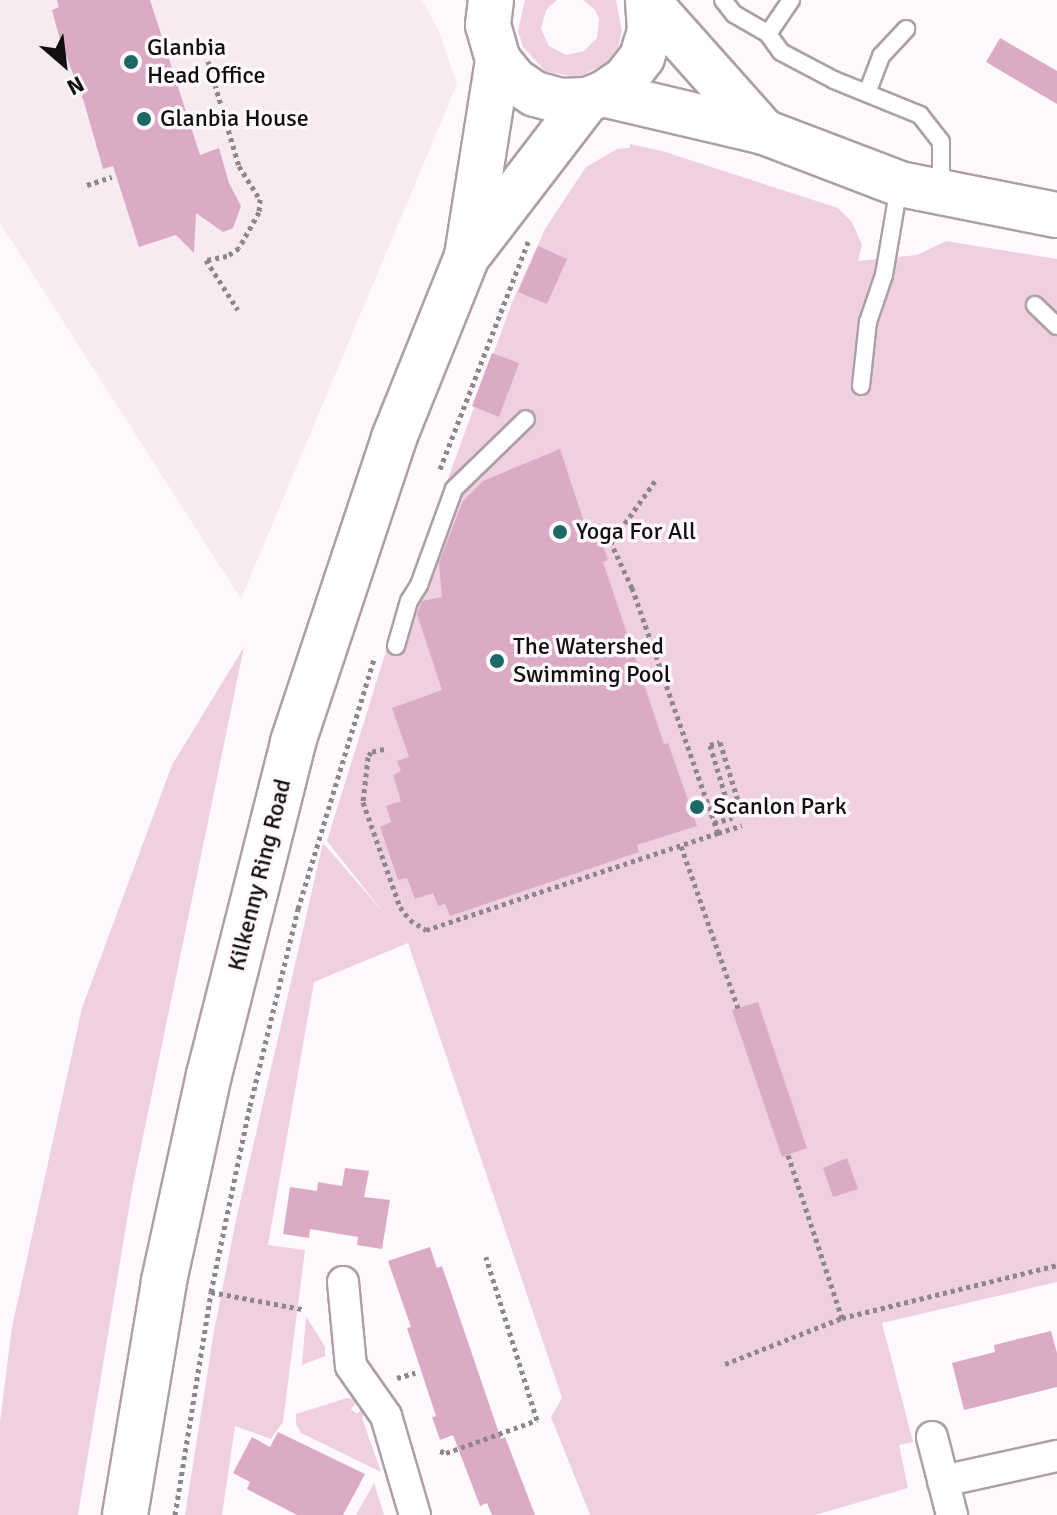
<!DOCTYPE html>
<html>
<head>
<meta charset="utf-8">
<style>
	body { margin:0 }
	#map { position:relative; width:1057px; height:1515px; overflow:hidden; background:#fff8fc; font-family:Signika,sans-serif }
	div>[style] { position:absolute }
	.built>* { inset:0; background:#f8eaf1 }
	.green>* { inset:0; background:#efd0e0 }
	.building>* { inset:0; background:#dbabc5 }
	.path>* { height:5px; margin-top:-2.5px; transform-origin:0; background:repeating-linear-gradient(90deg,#8d878b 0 4px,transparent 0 8px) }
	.roads { filter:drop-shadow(2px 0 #ae9fa7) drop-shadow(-2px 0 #ae9fa7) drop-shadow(0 2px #ae9fa7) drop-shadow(0 -2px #ae9fa7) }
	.lane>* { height:16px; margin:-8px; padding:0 8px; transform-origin:8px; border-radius:8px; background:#fff }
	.street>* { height:30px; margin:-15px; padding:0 15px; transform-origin:15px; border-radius:15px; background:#fff }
	.secondary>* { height:44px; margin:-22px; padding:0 22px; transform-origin:22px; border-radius:22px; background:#fff }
	.highway>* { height:44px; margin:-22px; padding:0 22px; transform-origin:22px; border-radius:22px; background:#fff }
	.dots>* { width:22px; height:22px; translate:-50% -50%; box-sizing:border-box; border:4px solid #fff8fc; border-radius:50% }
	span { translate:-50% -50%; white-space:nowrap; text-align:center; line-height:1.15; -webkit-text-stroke:7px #fff8fc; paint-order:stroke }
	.poi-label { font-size:24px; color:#130e11 }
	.left { translate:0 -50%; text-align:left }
	.street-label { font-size:24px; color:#130e11 }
	.north { position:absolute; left:24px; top:24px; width:80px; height:80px; -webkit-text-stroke:6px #fff8fc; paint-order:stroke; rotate:152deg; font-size:22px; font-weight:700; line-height:32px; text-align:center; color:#130e11 }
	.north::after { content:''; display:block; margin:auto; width:28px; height:36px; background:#130e11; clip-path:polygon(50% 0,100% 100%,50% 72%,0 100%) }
</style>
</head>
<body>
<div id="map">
	<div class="built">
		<i style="clip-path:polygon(0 0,422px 0,439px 31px,457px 84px,241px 599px,0 223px)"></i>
	</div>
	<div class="green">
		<i style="clip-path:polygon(525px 0,557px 0,546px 10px,541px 29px,549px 46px,566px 55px,584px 51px,597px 38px,599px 19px,595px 10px,583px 0,616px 0,622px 31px,618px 47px,608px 62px,579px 77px,546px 72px,523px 47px,518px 31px)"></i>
		<i style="clip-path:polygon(630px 144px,662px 151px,838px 208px,852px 222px,862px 245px,858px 261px,917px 255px,946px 241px,1057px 259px,1057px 1282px,882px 1323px,913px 1442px,899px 1445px,908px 1488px,815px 1515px,590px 1515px,551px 1417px,562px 1398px,408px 943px,314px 982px,268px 1245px,305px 1250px,283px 1422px,271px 1439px,235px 1426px,222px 1515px,185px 1515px,214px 1331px,236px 1220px,323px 843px,383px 912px,327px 841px,391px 635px,513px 300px,545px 229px,586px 167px,617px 149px,630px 148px)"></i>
		<i style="clip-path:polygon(244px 647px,132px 1190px,78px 1515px,0 1515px,0 1422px,12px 1327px,82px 1008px,172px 765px)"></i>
		<i style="clip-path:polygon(306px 1316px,325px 1347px,325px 1356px,302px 1365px)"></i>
		<i style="clip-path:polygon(347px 1398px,358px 1400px,351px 1409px,357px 1414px,364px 1407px,367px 1409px,362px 1418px,381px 1472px,301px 1433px,296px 1424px,296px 1414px)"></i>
		<i style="clip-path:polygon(374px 1483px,384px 1515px,356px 1515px)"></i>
	</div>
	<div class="building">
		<i style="clip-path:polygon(57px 0,150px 0,200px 155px,219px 148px,229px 183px,241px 206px,233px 228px,223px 232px,196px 213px,194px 253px,176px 235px,139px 247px,113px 166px,103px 169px,84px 102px,60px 40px,52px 10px,59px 7px)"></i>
		<i style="clip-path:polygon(1000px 38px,1057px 71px,1057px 104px,986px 62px)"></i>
		<i style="clip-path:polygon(538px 246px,567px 259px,547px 304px,518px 292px)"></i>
		<i style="clip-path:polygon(492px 353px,519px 363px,499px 417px,472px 406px)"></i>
		<i style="clip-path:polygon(560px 449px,586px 528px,596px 524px,608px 560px,603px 562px,664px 744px,668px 743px,697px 826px,637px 845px,639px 852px,450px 916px,445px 904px,438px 906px,433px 893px,415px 899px,407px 878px,398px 880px,380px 827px,391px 822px,386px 806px,401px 801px,393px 775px,401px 771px,397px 761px,409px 757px,392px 708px,442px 690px,417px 614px,422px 601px,442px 597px,439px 562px,463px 501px,483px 481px)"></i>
		<i style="clip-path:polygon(758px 1002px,807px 1148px,782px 1157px,732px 1010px)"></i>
		<i style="clip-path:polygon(847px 1158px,858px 1189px,833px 1197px,823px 1168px)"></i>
		<i style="clip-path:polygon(345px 1168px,369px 1171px,364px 1197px,390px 1200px,382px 1249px,357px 1245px,358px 1237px,310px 1229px,309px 1238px,283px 1234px,290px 1187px,317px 1191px,318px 1182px,342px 1186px)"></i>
		<i style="clip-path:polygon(430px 1247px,437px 1268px,442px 1266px,501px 1439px,505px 1437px,535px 1515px,492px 1515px,487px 1503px,480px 1506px,453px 1435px,440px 1440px,432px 1417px,436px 1416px,407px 1328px,411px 1327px,388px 1261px)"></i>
		<i style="clip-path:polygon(1051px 1331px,1057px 1353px,1057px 1387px,964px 1410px,952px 1363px,995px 1352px,994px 1345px)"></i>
		<i style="clip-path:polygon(278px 1432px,365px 1474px,343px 1515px,297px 1515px,247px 1489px,250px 1482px,233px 1473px,252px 1437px,270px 1447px)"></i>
	</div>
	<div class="path">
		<i style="left:208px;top:61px;width:109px;rotate:73.6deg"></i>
		<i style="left:239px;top:166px;width:39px;rotate:58deg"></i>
		<i style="left:260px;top:199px;width:13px;rotate:94deg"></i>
		<i style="left:259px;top:212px;width:41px;rotate:119.1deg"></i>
		<i style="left:239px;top:248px;width:14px;rotate:146deg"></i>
		<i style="left:227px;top:256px;width:21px;rotate:169deg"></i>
		<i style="left:206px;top:260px;width:59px;rotate:57.4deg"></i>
		<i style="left:87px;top:185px;width:26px;rotate:-18deg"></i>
		<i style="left:440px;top:469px;width:246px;rotate:-68.8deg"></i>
		<i style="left:384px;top:749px;width:13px;rotate:167deg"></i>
		<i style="left:371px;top:752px;width:6px;rotate:121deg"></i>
		<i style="left:368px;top:757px;width:45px;rotate:96.3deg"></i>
		<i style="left:363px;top:802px;width:111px;rotate:70.6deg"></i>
		<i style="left:400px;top:907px;width:16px;rotate:52deg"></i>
		<i style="left:410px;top:920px;width:19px;rotate:32deg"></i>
		<i style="left:426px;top:930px;width:308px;rotate:-18.4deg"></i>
		<i style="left:718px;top:833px;width:260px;rotate:-109.3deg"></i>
		<i style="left:632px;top:588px;width:50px;rotate:-115deg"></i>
		<i style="left:611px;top:543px;width:76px;rotate:-54.6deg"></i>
		<i style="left:714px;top:823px;width:19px;rotate:-16deg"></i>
		<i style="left:732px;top:818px;width:76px;rotate:-106.8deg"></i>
		<i style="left:710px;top:745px;width:10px;rotate:-17deg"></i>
		<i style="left:720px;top:742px;width:68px;rotate:72.9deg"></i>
		<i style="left:718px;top:833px;width:25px;rotate:-18deg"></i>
		<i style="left:681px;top:846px;width:172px;rotate:70.6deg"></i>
		<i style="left:788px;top:1155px;width:172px;rotate:71.7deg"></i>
		<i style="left:211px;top:1292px;width:93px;rotate:10.6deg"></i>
		<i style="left:725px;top:1364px;width:126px;rotate:-21.5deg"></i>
		<i style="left:842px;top:1318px;width:221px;rotate:-13.8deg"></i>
		<i style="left:397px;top:1378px;width:19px;rotate:-16deg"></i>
		<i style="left:440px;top:1451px;width:6px;rotate:18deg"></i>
		<i style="left:446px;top:1453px;width:97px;rotate:-19.9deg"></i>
		<i style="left:537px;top:1420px;width:171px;rotate:-107.4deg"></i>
		<i style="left:175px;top:1515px;width:226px;rotate:-80.8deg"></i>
		<i style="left:211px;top:1292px;width:190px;rotate:-78.2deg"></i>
		<i style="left:250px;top:1106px;width:203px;rotate:-76.3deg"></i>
		<i style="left:298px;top:909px;width:264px;rotate:-73.1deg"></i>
	</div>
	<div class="roads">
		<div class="lane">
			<i style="left:723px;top:0;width:18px;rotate:52deg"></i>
			<i style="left:734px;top:14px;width:39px;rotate:30deg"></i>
			<i style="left:768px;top:34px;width:22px;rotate:54deg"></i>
			<i style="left:781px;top:52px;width:60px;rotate:27.8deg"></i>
			<i style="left:834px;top:80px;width:93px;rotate:22.1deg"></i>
			<i style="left:920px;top:115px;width:34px;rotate:52deg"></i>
			<i style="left:941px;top:142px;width:49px;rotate:90deg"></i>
			<i style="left:768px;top:34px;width:41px;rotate:-55.9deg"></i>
			<i style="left:867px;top:93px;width:40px;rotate:-69deg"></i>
			<i style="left:881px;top:56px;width:37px;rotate:-47deg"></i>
			<i style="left:1035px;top:305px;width:30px;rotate:44deg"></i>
			<i style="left:861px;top:386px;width:64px;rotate:-83.8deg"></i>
			<i style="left:868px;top:322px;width:50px;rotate:-71.2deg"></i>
			<i style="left:884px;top:275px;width:90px;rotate:-80.4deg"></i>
			<i style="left:396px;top:646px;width:47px;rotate:-73.9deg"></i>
			<i style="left:409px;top:601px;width:19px;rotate:-58deg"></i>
			<i style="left:419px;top:585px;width:102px;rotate:-70deg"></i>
			<i style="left:454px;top:489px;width:100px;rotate:-44.2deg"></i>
		</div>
		<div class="street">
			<i style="left:343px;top:1282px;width:84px;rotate:84.6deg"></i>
			<i style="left:351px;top:1366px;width:61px;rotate:55deg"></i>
			<i style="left:386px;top:1416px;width:103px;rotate:73.7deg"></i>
			<i style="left:932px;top:1437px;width:81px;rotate:75.6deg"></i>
			<i style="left:943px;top:1481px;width:117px;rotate:-12.4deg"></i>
		</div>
		<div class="secondary">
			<i style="left:649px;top:3px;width:173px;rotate:48.3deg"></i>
			<i style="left:603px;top:94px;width:165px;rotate:13.3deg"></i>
			<i style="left:764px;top:132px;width:146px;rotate:20.9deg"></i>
			<i style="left:900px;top:184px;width:160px;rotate:11.2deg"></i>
		</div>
		<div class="highway">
			<i style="left:491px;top:0;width:25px;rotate:97deg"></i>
			<i style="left:488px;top:25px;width:36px;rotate:74deg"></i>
			<i style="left:498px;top:60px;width:26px;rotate:51deg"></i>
			<i style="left:514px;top:80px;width:25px;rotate:34deg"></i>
			<i style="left:535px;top:94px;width:27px;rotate:15deg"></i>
			<i style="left:561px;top:101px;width:26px;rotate:-2deg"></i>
			<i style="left:587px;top:100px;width:17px;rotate:-21deg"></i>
			<i style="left:603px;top:94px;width:27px;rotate:-34deg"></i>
			<i style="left:625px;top:79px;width:28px;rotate:-52deg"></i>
			<i style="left:642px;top:57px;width:28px;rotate:-73deg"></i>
			<i style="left:650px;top:30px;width:30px;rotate:-94deg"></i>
			<i style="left:472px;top:250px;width:189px;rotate:-52.5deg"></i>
			<i style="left:125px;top:1515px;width:237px;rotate:-80.5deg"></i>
			<i style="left:164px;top:1281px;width:211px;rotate:-77.7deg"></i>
			<i style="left:209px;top:1075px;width:343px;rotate:-75.8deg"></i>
			<i style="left:293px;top:742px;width:320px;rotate:-71.6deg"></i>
			<i style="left:394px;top:438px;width:196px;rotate:-68.1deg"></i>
			<i style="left:467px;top:256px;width:198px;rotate:-81deg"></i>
		</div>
	</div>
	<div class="dots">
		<i style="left:131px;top:62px;background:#1c6865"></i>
		<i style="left:144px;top:119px;background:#1c6865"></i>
		<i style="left:560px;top:532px;background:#1c6865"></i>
		<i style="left:497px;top:661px;background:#1c6865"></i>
		<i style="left:697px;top:807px;background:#1c6865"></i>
	</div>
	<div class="poi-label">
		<span class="left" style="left:147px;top:62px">Glanbia<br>Head Office</span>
		<span class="left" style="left:160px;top:119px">Glanbia House</span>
		<span class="left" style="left:576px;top:532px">Yoga For All</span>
		<span class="left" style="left:513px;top:661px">The Watershed<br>Swimming Pool</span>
		<span class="left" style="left:713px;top:807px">Scanlon Park</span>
	</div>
	<div class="street-label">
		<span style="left:260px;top:875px;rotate:-76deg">Kilkenny Ring Road</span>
	</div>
	<div class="north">N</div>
</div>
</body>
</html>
